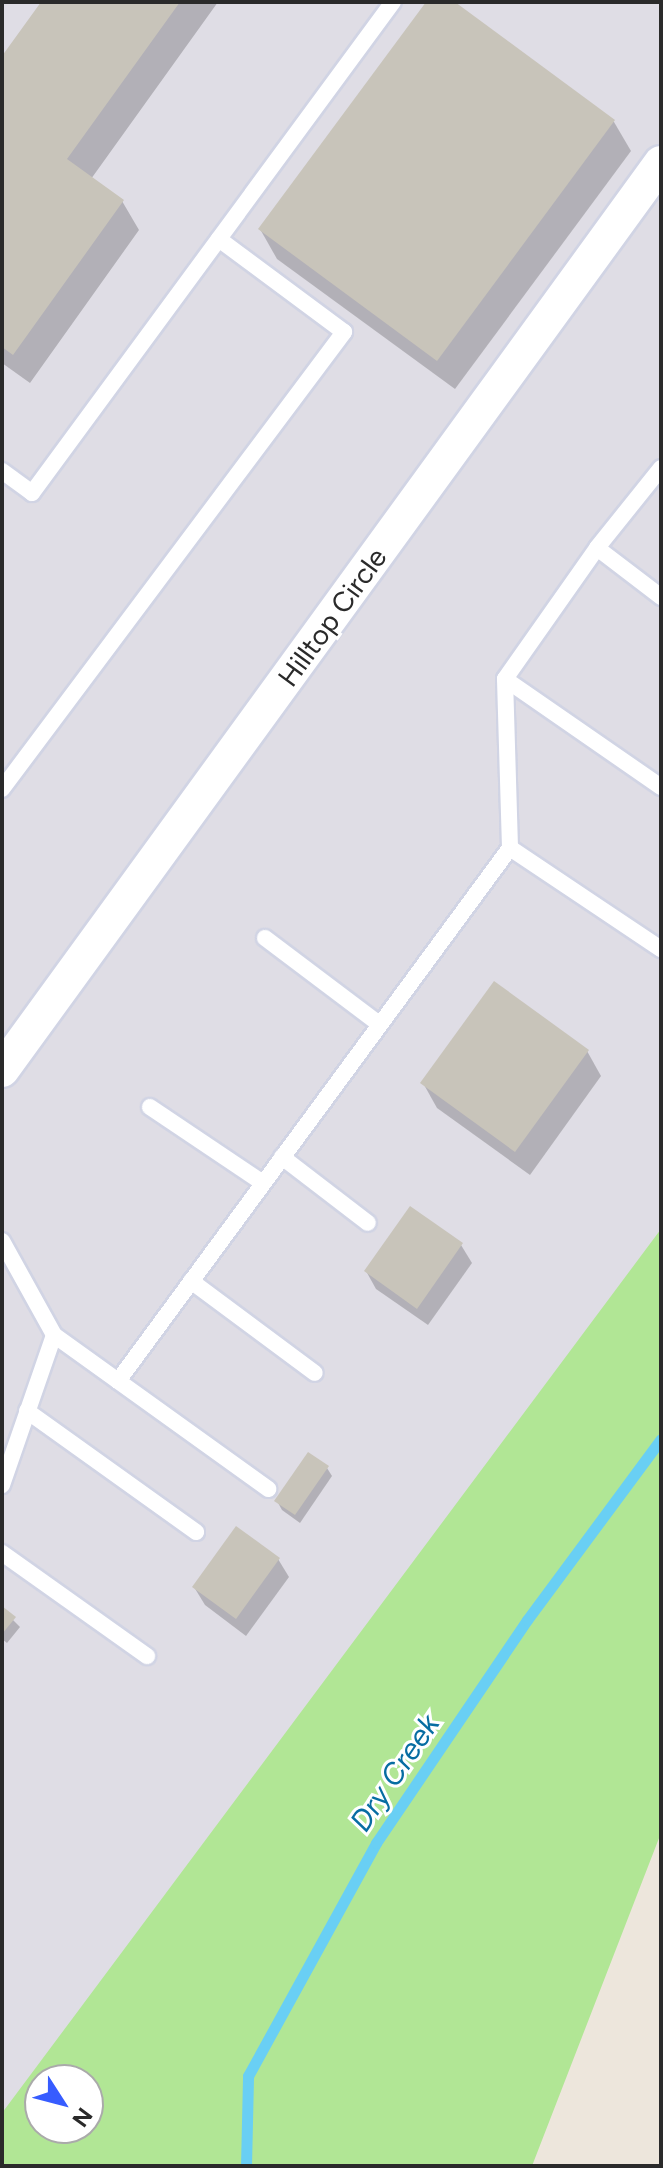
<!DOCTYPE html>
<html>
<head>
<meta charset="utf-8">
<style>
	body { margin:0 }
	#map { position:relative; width:663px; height:2168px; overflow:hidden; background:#ede6dc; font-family:Figtree,sans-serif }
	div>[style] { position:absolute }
	.industrial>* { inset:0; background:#dfdde5 }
	.green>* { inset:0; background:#b1e695 }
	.shadow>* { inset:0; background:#0003 }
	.stream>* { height:11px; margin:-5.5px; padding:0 5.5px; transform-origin:5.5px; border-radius:5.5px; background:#69cff4 }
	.building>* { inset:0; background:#c8c4ba }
	.roads { filter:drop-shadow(2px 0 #d1d4e4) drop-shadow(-2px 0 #d1d4e4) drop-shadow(0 2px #d1d4e4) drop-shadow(0 -2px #d1d4e4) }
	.service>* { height:16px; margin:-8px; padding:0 8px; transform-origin:8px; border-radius:8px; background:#fff }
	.minor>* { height:34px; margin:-17px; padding:0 17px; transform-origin:17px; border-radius:17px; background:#fff }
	span { translate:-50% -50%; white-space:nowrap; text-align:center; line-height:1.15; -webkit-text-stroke:6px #fff; paint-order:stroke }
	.street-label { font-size:28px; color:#2a2a2a }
	.water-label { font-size:30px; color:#076da2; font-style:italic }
	.frame { position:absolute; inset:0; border:4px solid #2a2a2a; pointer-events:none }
	.north { position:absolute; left:24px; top:2064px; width:80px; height:80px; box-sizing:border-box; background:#fff; border:2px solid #aaa; border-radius:50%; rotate:126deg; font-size:22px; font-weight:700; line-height:32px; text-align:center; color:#2a2a2a }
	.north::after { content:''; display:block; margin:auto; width:28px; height:36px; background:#375cff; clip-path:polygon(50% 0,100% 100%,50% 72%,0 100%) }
</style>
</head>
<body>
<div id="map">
	<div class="industrial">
		<i style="clip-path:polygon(2px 2px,661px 2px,661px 1237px,2px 2116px)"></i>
	</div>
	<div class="green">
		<i style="clip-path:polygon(evenodd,661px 1229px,661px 1833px,532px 2166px,2px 2166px,2px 2113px,661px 1229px,40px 2080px,88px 2080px,88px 2128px,40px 2128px,40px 2080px)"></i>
	</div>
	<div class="shadow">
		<i style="clip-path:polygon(43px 2px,218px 2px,91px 179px,122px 201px,139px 230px,30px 383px,2px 363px,2px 59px)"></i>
		<i style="clip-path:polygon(428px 2px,451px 2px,614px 122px,631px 151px,455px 389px,277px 259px,260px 229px)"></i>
		<i style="clip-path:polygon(587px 1051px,601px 1076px,530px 1175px,437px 1108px,423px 1083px)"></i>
		<i style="clip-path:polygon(461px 1245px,472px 1263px,428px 1325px,376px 1289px,366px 1271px)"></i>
		<i style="clip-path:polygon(327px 1468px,332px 1476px,300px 1523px,282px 1510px,277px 1501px)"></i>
		<i style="clip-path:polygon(278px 1559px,289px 1577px,246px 1636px,205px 1605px,194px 1587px)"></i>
		<i style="clip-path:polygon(2px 1609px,20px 1627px,7px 1643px,2px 1639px)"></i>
	</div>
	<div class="stream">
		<i style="left:246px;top:2166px;width:90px;rotate:-88.7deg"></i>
		<i style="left:248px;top:2076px;width:266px;rotate:-61.2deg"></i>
		<i style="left:376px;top:1843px;width:269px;rotate:-55.9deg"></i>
		<i style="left:527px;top:1620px;width:225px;rotate:-53.5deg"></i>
	</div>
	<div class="building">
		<i style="clip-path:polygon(41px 2px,180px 2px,67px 159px,124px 200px,13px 355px,2px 347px,2px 56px)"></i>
		<i style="clip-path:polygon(426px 2px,455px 2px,615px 120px,437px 361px,258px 229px)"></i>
		<i style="clip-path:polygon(494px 981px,589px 1050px,515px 1152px,420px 1083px)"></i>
		<i style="clip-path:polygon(410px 1206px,463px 1243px,417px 1309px,364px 1271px)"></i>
		<i style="clip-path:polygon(308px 1452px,329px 1466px,295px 1515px,274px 1501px)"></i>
		<i style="clip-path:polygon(236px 1526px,280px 1558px,236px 1619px,192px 1587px)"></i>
		<i style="clip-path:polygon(2px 1606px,16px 1617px,2px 1634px)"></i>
	</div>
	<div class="roads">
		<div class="service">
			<i style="left:661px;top:468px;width:102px;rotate:128.7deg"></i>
			<i style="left:597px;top:548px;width:81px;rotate:37.4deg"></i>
			<i style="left:2px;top:471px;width:37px;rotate:36deg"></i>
			<i style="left:32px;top:493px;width:609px;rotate:-53.68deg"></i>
			<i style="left:597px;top:548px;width:160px;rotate:125.1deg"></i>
			<i style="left:505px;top:679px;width:190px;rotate:34.7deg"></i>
			<i style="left:505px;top:679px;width:169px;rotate:88.3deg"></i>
			<i style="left:2px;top:789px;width:571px;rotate:-53.19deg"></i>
			<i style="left:344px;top:332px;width:156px;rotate:-143.4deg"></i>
			<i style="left:265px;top:938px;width:143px;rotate:37deg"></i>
			<i style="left:150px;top:1107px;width:136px;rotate:33.9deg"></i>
			<i style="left:282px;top:1157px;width:108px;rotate:37.5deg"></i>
			<i style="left:2px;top:1241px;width:107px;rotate:61deg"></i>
			<i style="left:54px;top:1335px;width:159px;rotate:109.1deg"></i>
			<i style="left:191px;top:1281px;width:154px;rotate:36.6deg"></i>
			<i style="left:54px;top:1335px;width:264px;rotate:35.7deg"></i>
			<i style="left:118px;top:1381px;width:662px;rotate:-53.67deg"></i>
			<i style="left:510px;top:848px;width:182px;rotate:33.8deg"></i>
			<i style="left:27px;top:1411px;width:208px;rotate:35.6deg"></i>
			<i style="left:2px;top:1553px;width:178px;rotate:35.4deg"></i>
		</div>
		<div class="minor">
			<i style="left:2px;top:1070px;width:1121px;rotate:-54deg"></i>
		</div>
	</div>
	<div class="street-label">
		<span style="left:332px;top:617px;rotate:-54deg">Hilltop Circle</span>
	</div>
	<div class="water-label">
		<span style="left:395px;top:1773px;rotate:-56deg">Dry Creek</span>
	</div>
	<div class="frame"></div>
	<div class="north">N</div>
</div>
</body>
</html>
